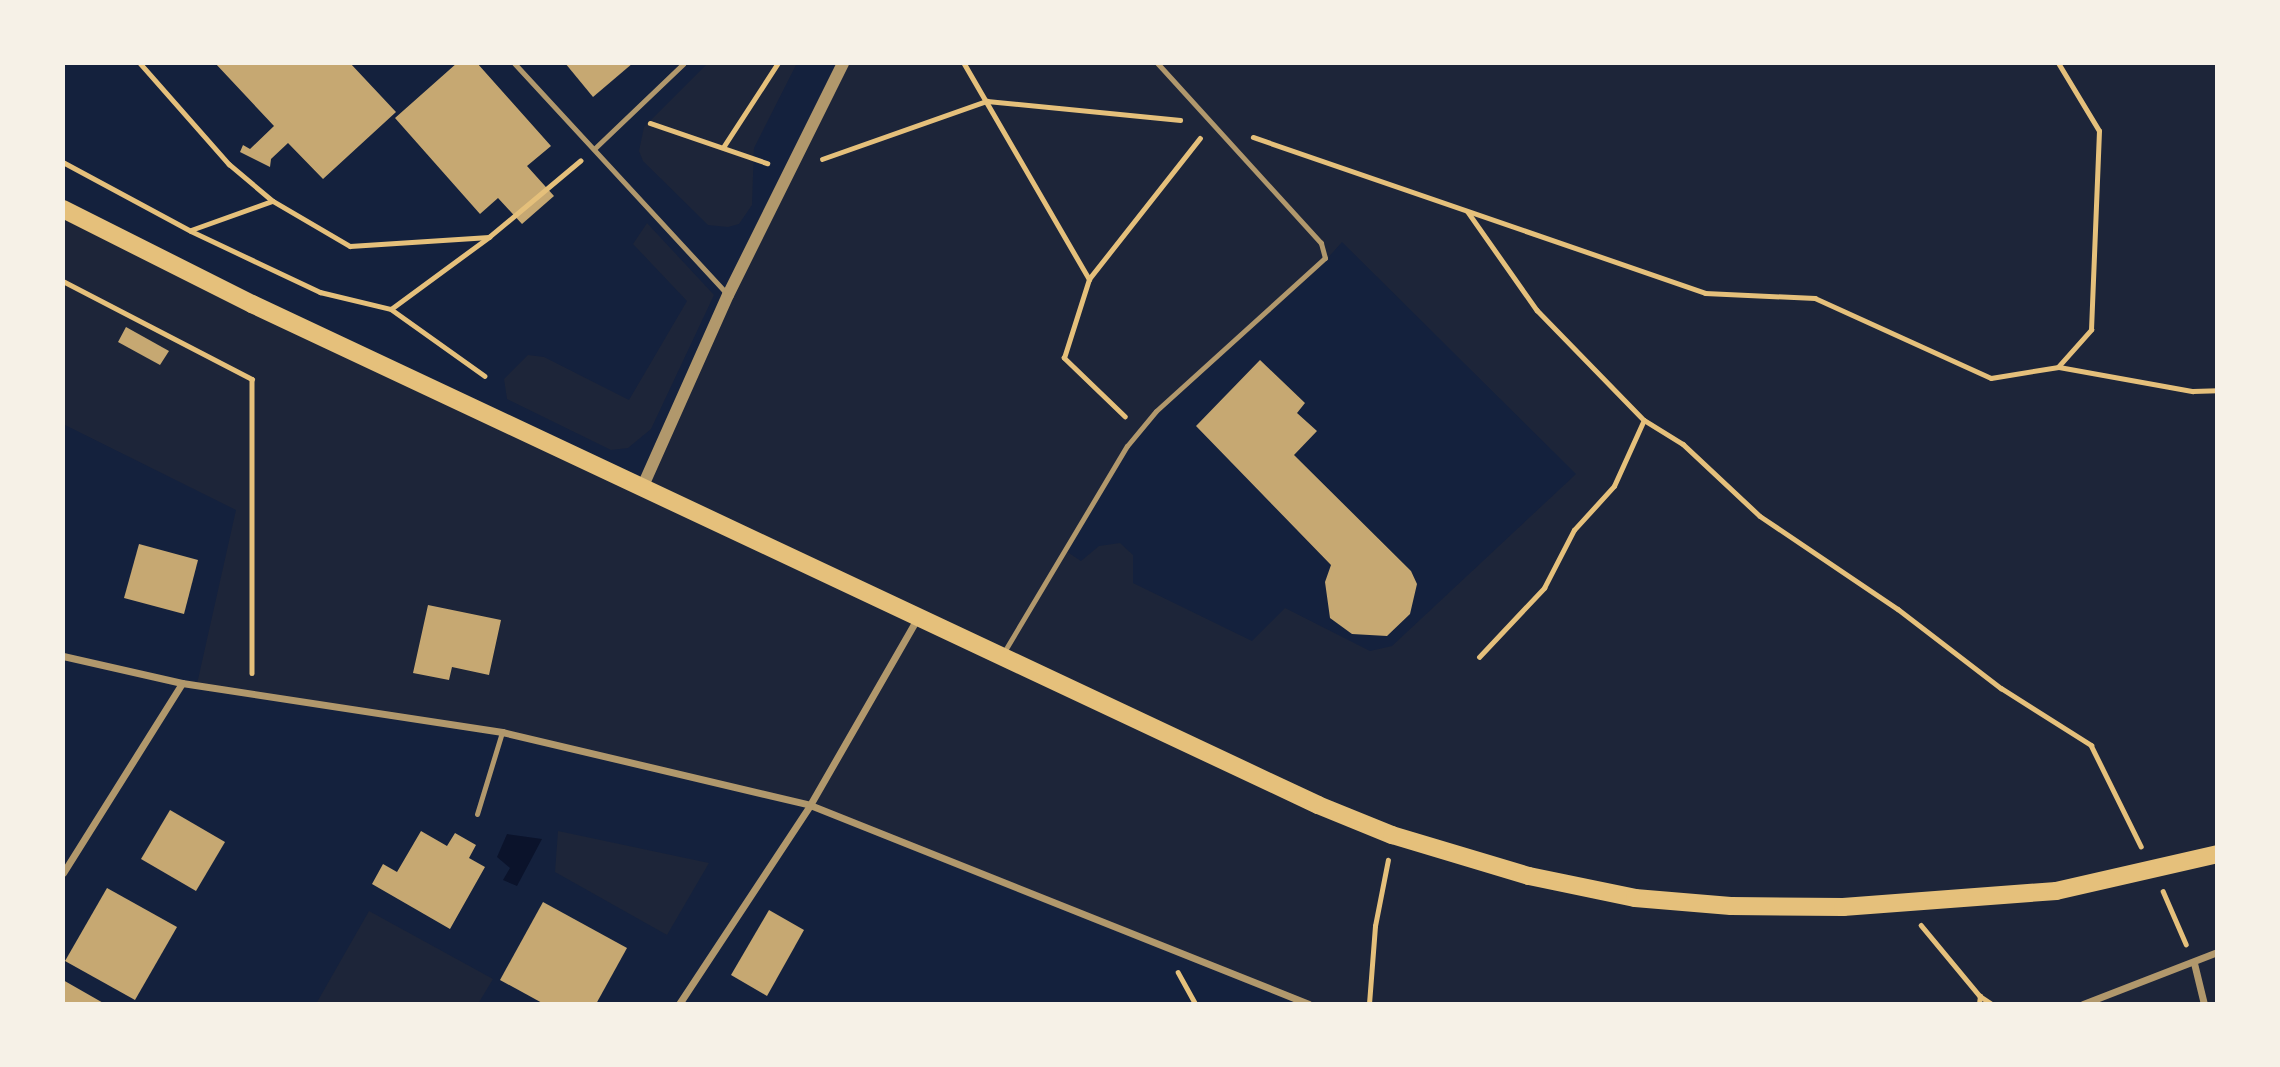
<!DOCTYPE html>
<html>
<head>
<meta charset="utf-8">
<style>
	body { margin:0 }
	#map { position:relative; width:2280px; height:1067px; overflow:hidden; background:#14213d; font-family:"Noto Sans",sans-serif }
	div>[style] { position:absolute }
	.green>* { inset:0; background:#1d2539 }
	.water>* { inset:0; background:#0b132b }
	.building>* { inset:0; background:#c6a872 }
	.path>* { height:4.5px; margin:-2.25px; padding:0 2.25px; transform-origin:2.25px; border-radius:2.25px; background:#e5c07b }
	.service>* { height:5px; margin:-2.5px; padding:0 2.5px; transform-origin:2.5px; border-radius:2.5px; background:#b1986c }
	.minor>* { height:7px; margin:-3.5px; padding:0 3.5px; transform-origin:3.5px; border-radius:3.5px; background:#b1986c }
	.tertiary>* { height:12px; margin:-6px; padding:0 6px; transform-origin:6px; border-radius:6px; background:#b1986c }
	.primary>* { height:18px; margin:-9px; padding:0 9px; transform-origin:9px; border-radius:9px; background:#e5c07b }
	span { translate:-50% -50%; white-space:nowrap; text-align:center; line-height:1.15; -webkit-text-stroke:7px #f6f1e7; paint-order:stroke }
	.frame { position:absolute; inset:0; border:65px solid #f6f1e7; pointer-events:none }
</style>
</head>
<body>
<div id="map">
	<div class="green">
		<i style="clip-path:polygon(708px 63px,797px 63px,754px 148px,752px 205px,739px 224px,728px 227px,708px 225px,643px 161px,639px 151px,644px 127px)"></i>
		<i style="clip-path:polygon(evenodd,843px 63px,2217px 63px,2217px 1004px,1309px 1004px,810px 805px,502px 732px,197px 684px,236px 510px,63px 424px,63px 209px,642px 488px,843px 63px,1342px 242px,1576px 474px,1392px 646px,1370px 651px,1285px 608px,1252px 641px,1133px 583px,1133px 555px,1120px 543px,1099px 546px,1081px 561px,1066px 551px,1127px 446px,1156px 411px,1318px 269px,1342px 242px)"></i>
		<i style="clip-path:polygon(647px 223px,714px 295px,651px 429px,628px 448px,611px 450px,507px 399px,504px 379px,528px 355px,544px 357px,629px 400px,687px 301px,633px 244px)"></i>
		<i style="clip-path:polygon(558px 831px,709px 863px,667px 935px,555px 872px)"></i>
		<i style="clip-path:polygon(369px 911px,493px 979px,478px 1004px,316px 1004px)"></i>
	</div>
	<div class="water">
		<i style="clip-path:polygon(507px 834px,542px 839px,517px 886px,503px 880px,510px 868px,497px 857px)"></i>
	</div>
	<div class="building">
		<i style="clip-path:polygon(215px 63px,350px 63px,396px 112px,323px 179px,288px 143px,271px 159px,270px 167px,240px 152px,243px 145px,250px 149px,274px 126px)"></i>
		<i style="clip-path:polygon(457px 63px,477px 63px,551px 146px,527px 166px,554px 196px,522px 224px,498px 198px,480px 214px,395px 118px)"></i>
		<i style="clip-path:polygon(565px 63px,633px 63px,593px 97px)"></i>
		<i style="clip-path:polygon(126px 327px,169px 351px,160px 365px,118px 342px)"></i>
		<i style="clip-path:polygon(1260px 360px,1305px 403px,1297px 413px,1317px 431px,1294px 455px,1411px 571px,1417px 584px,1410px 614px,1387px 636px,1352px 634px,1330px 618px,1325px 582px,1331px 565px,1196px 426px)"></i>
		<i style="clip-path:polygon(139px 544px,198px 560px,184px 614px,124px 598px)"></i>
		<i style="clip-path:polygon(428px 605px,501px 620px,489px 675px,452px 667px,449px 680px,413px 673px)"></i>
		<i style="clip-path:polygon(170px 810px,225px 842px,196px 891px,141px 859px)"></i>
		<i style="clip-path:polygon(421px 831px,447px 846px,455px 833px,476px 845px,469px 858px,485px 867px,450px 929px,372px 884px,383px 864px,397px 872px)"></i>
		<i style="clip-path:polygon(107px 888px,177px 927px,135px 1000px,65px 961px)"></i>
		<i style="clip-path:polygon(543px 902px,627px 948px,596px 1004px,544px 1004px,500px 980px)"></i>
		<i style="clip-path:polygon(769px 910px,804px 930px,767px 996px,731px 975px)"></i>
		<i style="clip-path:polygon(63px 980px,105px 1004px,63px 1004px)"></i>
	</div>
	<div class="path">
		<i style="left:140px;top:63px;width:135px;rotate:48.6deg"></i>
		<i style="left:229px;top:164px;width:57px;rotate:40.1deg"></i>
		<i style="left:273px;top:201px;width:89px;rotate:30.3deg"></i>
		<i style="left:350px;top:246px;width:139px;rotate:-3.7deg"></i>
		<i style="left:489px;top:237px;width:119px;rotate:-39.9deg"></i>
		<i style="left:964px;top:63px;width:250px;rotate:59.9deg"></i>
		<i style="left:650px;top:123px;width:124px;rotate:18.9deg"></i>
		<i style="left:1253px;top:137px;width:478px;rotate:19deg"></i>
		<i style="left:1705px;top:293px;width:110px;rotate:2.6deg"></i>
		<i style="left:1815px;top:298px;width:193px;rotate:24.4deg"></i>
		<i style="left:1991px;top:378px;width:68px;rotate:-9.3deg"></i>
		<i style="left:2058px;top:367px;width:50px;rotate:-48.3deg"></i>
		<i style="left:2091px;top:330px;width:199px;rotate:-87.7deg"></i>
		<i style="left:2099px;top:131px;width:79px;rotate:-121.1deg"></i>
		<i style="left:724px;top:146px;width:99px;rotate:-57deg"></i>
		<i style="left:822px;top:159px;width:175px;rotate:-19.4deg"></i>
		<i style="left:987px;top:101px;width:194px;rotate:5.6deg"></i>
		<i style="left:63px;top:162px;width:145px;rotate:28.3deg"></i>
		<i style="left:191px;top:231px;width:143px;rotate:25.3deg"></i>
		<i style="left:320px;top:292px;width:73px;rotate:13.5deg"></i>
		<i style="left:391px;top:309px;width:115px;rotate:35.5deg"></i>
		<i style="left:1468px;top:212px;width:120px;rotate:54.9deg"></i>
		<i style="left:1537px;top:310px;width:153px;rotate:45.8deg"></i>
		<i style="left:1644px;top:420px;width:46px;rotate:31.6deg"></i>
		<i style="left:1683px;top:444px;width:105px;rotate:43.1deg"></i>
		<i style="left:1760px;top:516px;width:166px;rotate:34deg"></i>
		<i style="left:1898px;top:609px;width:130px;rotate:37.5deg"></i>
		<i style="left:2001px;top:688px;width:107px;rotate:32.3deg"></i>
		<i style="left:2091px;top:745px;width:113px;rotate:63.7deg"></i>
		<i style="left:191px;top:230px;width:86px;rotate:-19.7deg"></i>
		<i style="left:63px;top:281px;width:213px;rotate:27.4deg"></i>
		<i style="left:252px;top:379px;width:294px;rotate:90deg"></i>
		<i style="left:391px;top:309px;width:122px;rotate:-36.3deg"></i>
		<i style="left:2059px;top:367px;width:136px;rotate:10.2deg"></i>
		<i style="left:2193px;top:391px;width:24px;rotate:-2deg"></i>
		<i style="left:1125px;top:417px;width:85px;rotate:-136deg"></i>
		<i style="left:1064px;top:358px;width:83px;rotate:-72.4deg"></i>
		<i style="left:1089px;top:279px;width:179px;rotate:-51.8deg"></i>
		<i style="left:1479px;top:657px;width:95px;rotate:-46.7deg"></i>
		<i style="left:1544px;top:588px;width:65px;rotate:-62.7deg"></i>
		<i style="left:1574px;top:530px;width:59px;rotate:-47.7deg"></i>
		<i style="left:1614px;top:486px;width:72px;rotate:-65.6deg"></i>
		<i style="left:2163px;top:891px;width:58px;rotate:66.5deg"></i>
		<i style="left:1921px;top:925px;width:92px;rotate:50.3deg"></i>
		<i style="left:1178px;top:972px;width:37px;rotate:61deg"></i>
		<i style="left:1369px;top:1004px;width:78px;rotate:-85.6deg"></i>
		<i style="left:1375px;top:926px;width:67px;rotate:-78.9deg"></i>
		<i style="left:1979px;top:1004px;width:8px;rotate:-83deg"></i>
		<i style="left:1980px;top:996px;width:14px;rotate:34deg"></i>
	</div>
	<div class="service">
		<i style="left:514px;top:63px;width:316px;rotate:47.3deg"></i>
		<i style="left:594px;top:149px;width:124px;rotate:-43.7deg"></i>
		<i style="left:1004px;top:652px;width:240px;rotate:-59.2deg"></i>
		<i style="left:1127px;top:446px;width:45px;rotate:-50.4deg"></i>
		<i style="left:1156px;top:411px;width:228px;rotate:-42.2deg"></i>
		<i style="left:1325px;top:258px;width:16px;rotate:-105deg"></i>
		<i style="left:1321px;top:243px;width:244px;rotate:-132.3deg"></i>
		<i style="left:477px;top:814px;width:86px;rotate:-73deg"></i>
	</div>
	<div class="minor">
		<i style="left:63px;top:656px;width:122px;rotate:12.8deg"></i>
		<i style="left:182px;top:683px;width:324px;rotate:8.7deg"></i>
		<i style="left:502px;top:732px;width:317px;rotate:13.3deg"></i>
		<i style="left:810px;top:805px;width:537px;rotate:21.74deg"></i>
		<i style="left:63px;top:873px;width:224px;rotate:-57.9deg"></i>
		<i style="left:2194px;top:963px;width:42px;rotate:76.3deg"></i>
		<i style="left:679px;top:1004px;width:238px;rotate:-56.6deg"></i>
		<i style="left:810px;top:805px;width:215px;rotate:-60.1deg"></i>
		<i style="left:2083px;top:1004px;width:144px;rotate:-21.2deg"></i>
	</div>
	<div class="tertiary">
		<i style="left:642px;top:488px;width:211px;rotate:-66deg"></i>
		<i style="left:728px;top:295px;width:259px;rotate:-63.6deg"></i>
	</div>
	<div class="primary">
		<i style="left:63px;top:209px;width:212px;rotate:26.7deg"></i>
		<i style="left:252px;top:304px;width:1178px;rotate:25.17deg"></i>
		<i style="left:1318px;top:805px;width:80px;rotate:22.1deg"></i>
		<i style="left:1392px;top:835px;width:143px;rotate:16.7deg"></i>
		<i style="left:1529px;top:876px;width:108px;rotate:11.7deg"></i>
		<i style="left:1635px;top:898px;width:96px;rotate:4.8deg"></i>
		<i style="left:1731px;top:906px;width:112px;rotate:0.5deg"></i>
		<i style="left:1843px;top:907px;width:214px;rotate:-4.3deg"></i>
		<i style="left:2056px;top:891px;width:165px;rotate:-12.9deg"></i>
	</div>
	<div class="frame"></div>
</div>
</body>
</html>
